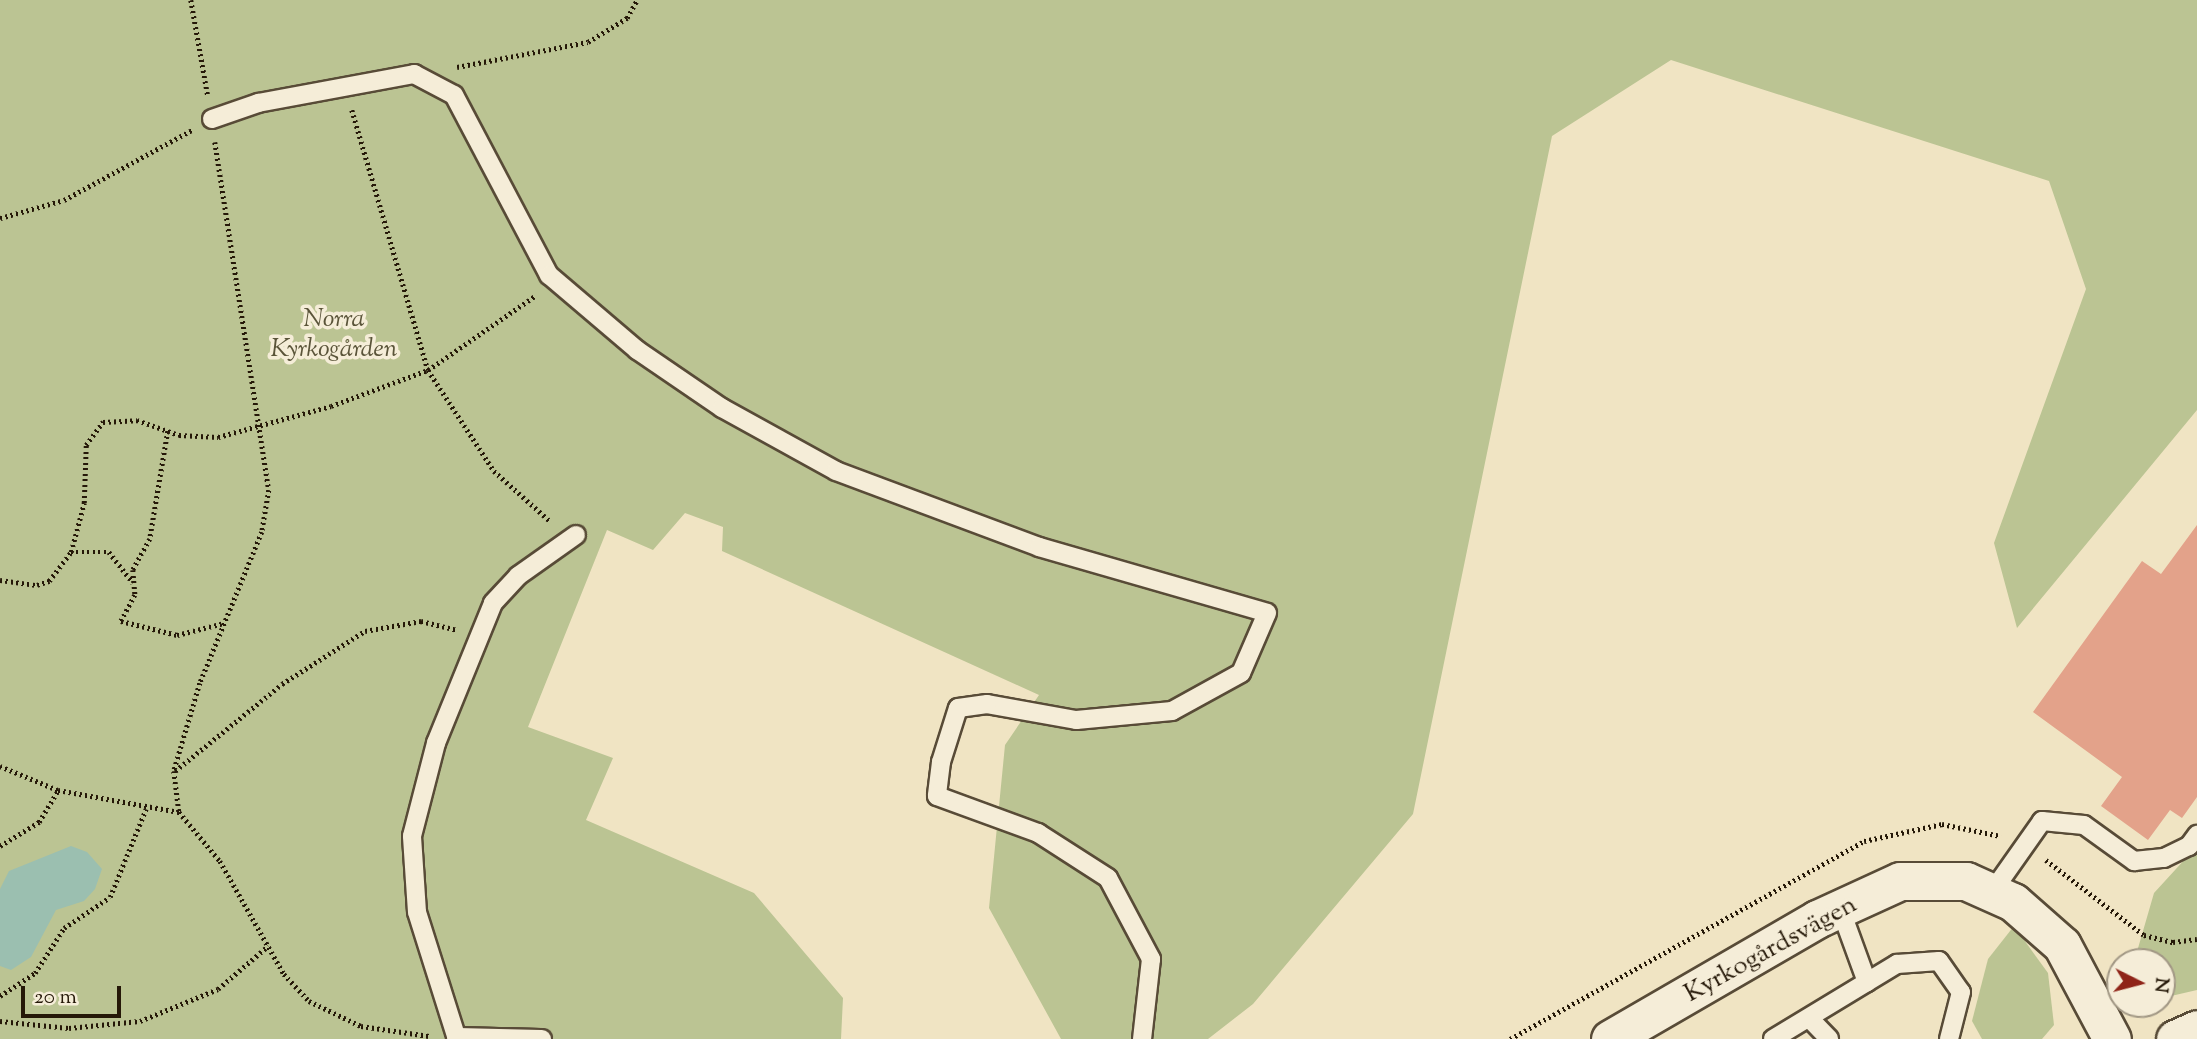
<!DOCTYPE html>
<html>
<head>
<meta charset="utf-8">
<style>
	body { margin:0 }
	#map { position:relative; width:2197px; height:1039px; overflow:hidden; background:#f0e4c3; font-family:"Sorts Mill Goudy",serif }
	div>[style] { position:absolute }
	.green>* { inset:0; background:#bbc493 }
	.water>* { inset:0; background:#9bbfb0 }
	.building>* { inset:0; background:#e3a28a }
	.path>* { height:4.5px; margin-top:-2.25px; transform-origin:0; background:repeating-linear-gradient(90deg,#251808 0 2px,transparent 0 5.5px) }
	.roads { filter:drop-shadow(2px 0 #584b37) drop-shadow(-2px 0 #584b37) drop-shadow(0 2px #584b37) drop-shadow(0 -2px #584b37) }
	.lane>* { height:18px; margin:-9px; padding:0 9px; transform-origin:9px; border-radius:9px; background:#f5edd8 }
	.street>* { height:37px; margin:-18.5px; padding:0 18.5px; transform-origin:18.5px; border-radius:18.5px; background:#f5edd8 }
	span { translate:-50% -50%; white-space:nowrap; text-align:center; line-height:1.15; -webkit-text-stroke:7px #f5edd8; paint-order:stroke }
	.park-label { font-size:26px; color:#5a5439; font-style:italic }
	.street-label { font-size:26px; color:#251808 }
	.north { position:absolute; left:2106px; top:948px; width:70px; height:70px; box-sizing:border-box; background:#f5edd8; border:2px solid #a29885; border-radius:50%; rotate:96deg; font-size:19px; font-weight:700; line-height:28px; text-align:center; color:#251808 }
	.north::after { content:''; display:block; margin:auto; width:24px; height:32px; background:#8f2418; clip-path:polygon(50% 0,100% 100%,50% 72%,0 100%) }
	.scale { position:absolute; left:21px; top:986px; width:100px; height:32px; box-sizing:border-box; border:4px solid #251808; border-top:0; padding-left:9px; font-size:21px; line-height:24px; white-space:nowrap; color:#251808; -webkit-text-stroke:5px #f5edd8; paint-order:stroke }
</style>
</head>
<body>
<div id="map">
	<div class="green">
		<i style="clip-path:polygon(0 0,2197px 0,2197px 410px,2017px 628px,1994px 543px,2086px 289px,2049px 181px,1671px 60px,1552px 136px,1413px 814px,1253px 1004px,1208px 1039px,1061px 1039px,989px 908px,1005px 745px,1039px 695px,722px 551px,723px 527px,685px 513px,653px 550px,607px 530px,528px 727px,613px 758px,586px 820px,754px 893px,843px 998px,841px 1039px,0 1039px)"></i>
		<i style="clip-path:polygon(2197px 846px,2197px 990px,2171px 996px,2162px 992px,2162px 962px,2134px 962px,2154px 893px)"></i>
		<i style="clip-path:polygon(2014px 926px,2048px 973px,2054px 1025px,2042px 1039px,1982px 1039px,1972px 1021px,1988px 959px)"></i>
	</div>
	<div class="water">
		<i style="clip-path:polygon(71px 846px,87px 852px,102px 869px,95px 889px,84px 901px,56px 910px,31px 957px,11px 970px,0 966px,0 889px,9px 871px)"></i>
	</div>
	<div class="building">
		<i style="clip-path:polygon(2197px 525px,2197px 797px,2182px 818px,2170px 810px,2148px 840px,2101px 806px,2122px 777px,2033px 712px,2142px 561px,2161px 574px)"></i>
	</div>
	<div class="path">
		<i style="left:191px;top:0;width:97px;rotate:80deg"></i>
		<i style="left:457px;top:67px;width:133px;rotate:-10.8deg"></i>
		<i style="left:588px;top:42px;width:46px;rotate:-31.6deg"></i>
		<i style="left:627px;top:18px;width:21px;rotate:-61deg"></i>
		<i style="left:352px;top:110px;width:271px;rotate:73.7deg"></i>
		<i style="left:428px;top:370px;width:121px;rotate:56.8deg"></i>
		<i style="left:494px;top:471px;width:75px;rotate:41.8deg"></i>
		<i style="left:215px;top:142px;width:352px;rotate:81.2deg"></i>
		<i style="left:269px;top:490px;width:43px;rotate:99.5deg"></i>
		<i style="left:262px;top:532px;width:163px;rotate:112.3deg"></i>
		<i style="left:200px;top:683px;width:92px;rotate:106.5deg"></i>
		<i style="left:174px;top:771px;width:41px;rotate:83deg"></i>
		<i style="left:179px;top:812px;width:64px;rotate:50.1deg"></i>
		<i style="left:220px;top:861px;width:130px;rotate:60.5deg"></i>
		<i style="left:284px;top:974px;width:37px;rotate:47deg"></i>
		<i style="left:309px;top:1001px;width:58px;rotate:25.7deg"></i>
		<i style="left:361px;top:1026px;width:69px;rotate:8.4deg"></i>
		<i style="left:0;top:218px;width:66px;rotate:-15.7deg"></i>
		<i style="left:64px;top:200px;width:146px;rotate:-28.7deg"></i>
		<i style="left:168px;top:431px;width:109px;rotate:99.5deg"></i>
		<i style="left:150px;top:539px;width:35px;rotate:119deg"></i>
		<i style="left:133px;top:570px;width:25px;rotate:85deg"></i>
		<i style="left:135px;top:595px;width:30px;rotate:118deg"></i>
		<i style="left:121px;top:621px;width:58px;rotate:14deg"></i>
		<i style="left:177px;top:635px;width:49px;rotate:-14.3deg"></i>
		<i style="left:71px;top:552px;width:38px"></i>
		<i style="left:109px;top:552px;width:39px;rotate:52deg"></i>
		<i style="left:0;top:580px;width:37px;rotate:8deg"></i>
		<i style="left:37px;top:585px;width:13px;rotate:-18deg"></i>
		<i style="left:49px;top:581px;width:36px;rotate:-53deg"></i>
		<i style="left:71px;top:552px;width:51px;rotate:-75.1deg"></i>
		<i style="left:84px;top:503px;width:58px;rotate:-88deg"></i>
		<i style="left:86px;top:445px;width:29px;rotate:-54deg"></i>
		<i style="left:103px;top:422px;width:34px;rotate:-3deg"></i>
		<i style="left:137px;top:420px;width:45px;rotate:19.7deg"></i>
		<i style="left:179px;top:435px;width:39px;rotate:3deg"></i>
		<i style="left:218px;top:437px;width:117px;rotate:-15.3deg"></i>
		<i style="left:331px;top:406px;width:103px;rotate:-20.4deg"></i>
		<i style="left:428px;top:370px;width:130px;rotate:-34.7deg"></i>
		<i style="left:0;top:766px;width:63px;rotate:22.5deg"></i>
		<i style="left:58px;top:790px;width:123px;rotate:10.3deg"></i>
		<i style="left:175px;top:771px;width:138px;rotate:-39.1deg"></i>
		<i style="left:282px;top:684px;width:98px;rotate:-32.6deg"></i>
		<i style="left:365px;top:631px;width:57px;rotate:-10.1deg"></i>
		<i style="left:421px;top:621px;width:37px;rotate:14deg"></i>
		<i style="left:0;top:846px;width:46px;rotate:-31.6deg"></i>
		<i style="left:39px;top:822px;width:37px;rotate:-59deg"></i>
		<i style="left:2046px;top:860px;width:123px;rotate:37.4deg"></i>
		<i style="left:2144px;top:935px;width:30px;rotate:14deg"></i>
		<i style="left:2173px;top:942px;width:24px;rotate:-7deg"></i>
		<i style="left:0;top:996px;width:42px;rotate:-33.3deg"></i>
		<i style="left:35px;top:973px;width:54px;rotate:-57.2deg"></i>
		<i style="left:64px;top:928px;width:55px;rotate:-34deg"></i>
		<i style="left:110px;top:897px;width:95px;rotate:-67.8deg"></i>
		<i style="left:0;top:1021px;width:69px;rotate:5.8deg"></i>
		<i style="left:69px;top:1028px;width:71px;rotate:-5.6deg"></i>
		<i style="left:140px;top:1021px;width:84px;rotate:-22.3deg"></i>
		<i style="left:218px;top:989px;width:66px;rotate:-40.7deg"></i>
		<i style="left:1510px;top:1039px;width:406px;rotate:-29.2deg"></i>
		<i style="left:1864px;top:841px;width:80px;rotate:-12.3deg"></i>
		<i style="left:1942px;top:824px;width:60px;rotate:11.5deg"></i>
	</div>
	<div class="roads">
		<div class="lane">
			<i style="left:212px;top:119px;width:49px;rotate:-19.2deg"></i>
			<i style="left:258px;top:103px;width:159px;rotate:-10.5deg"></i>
			<i style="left:414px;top:74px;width:45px;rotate:27.7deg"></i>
			<i style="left:454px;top:95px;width:204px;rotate:62.2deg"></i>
			<i style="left:549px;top:275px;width:116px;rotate:40.4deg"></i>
			<i style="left:637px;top:350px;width:103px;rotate:34.3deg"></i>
			<i style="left:722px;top:408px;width:130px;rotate:28.9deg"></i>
			<i style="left:836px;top:471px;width:217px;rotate:20.5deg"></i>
			<i style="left:1039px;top:547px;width:237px;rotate:16.1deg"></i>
			<i style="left:1267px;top:613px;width:65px;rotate:113.4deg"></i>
			<i style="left:1241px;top:673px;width:79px;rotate:151.2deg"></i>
			<i style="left:1172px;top:711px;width:96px;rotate:174.6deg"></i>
			<i style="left:1076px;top:720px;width:90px;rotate:-169.8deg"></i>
			<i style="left:987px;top:704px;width:29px;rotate:172deg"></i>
			<i style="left:958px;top:708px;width:57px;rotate:107.5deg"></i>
			<i style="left:941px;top:762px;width:34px;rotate:97deg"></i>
			<i style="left:937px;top:796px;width:108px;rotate:20.1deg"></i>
			<i style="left:1038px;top:833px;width:83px;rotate:32.7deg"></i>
			<i style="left:1108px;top:878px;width:92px;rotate:62deg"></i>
			<i style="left:1151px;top:959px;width:81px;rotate:96.4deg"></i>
			<i style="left:1992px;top:892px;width:87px;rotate:-54.8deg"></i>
			<i style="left:2042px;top:821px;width:42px;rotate:5.4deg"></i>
			<i style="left:2084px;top:825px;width:62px;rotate:35.8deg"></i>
			<i style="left:2134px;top:861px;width:30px;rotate:-6deg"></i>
			<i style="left:2164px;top:858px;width:28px;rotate:-26deg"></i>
			<i style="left:2189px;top:846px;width:14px;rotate:-54deg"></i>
			<i style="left:1840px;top:908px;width:79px;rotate:70deg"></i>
			<i style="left:1809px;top:1018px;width:29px;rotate:46deg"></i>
			<i style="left:456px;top:1037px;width:86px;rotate:1.3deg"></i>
			<i style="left:457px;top:1039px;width:133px;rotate:-107.5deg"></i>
			<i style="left:417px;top:912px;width:76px;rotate:-93.8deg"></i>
			<i style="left:412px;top:836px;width:96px;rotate:-75.5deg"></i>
			<i style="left:436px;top:743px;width:151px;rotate:-67.8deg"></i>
			<i style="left:493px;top:603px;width:37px;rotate:-47deg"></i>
			<i style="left:518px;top:576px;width:71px;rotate:-35.3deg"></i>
			<i style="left:1773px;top:1039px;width:145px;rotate:-31.2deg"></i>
			<i style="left:1897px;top:964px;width:42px;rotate:-4.1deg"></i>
			<i style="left:1939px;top:961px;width:38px;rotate:55deg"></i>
			<i style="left:1961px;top:992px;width:49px;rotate:104.3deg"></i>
		</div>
		<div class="street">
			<i style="left:1610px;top:1039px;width:239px;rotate:-30.1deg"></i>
			<i style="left:1817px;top:919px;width:91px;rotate:-24.6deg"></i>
			<i style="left:1900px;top:881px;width:66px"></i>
			<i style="left:1966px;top:881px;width:51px;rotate:24.1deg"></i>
			<i style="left:2013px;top:902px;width:65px;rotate:41.3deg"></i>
			<i style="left:2062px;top:945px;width:106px;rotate:62deg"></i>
			<i style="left:2175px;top:1039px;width:24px;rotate:-24deg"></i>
		</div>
	</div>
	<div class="park-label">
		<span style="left:334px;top:335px">Norra<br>Kyrkogården</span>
	</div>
	<div class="street-label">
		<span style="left:1771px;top:950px;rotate:-29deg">Kyrkogårdsvägen</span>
	</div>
	<div class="north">N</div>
	<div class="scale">20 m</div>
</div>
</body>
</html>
